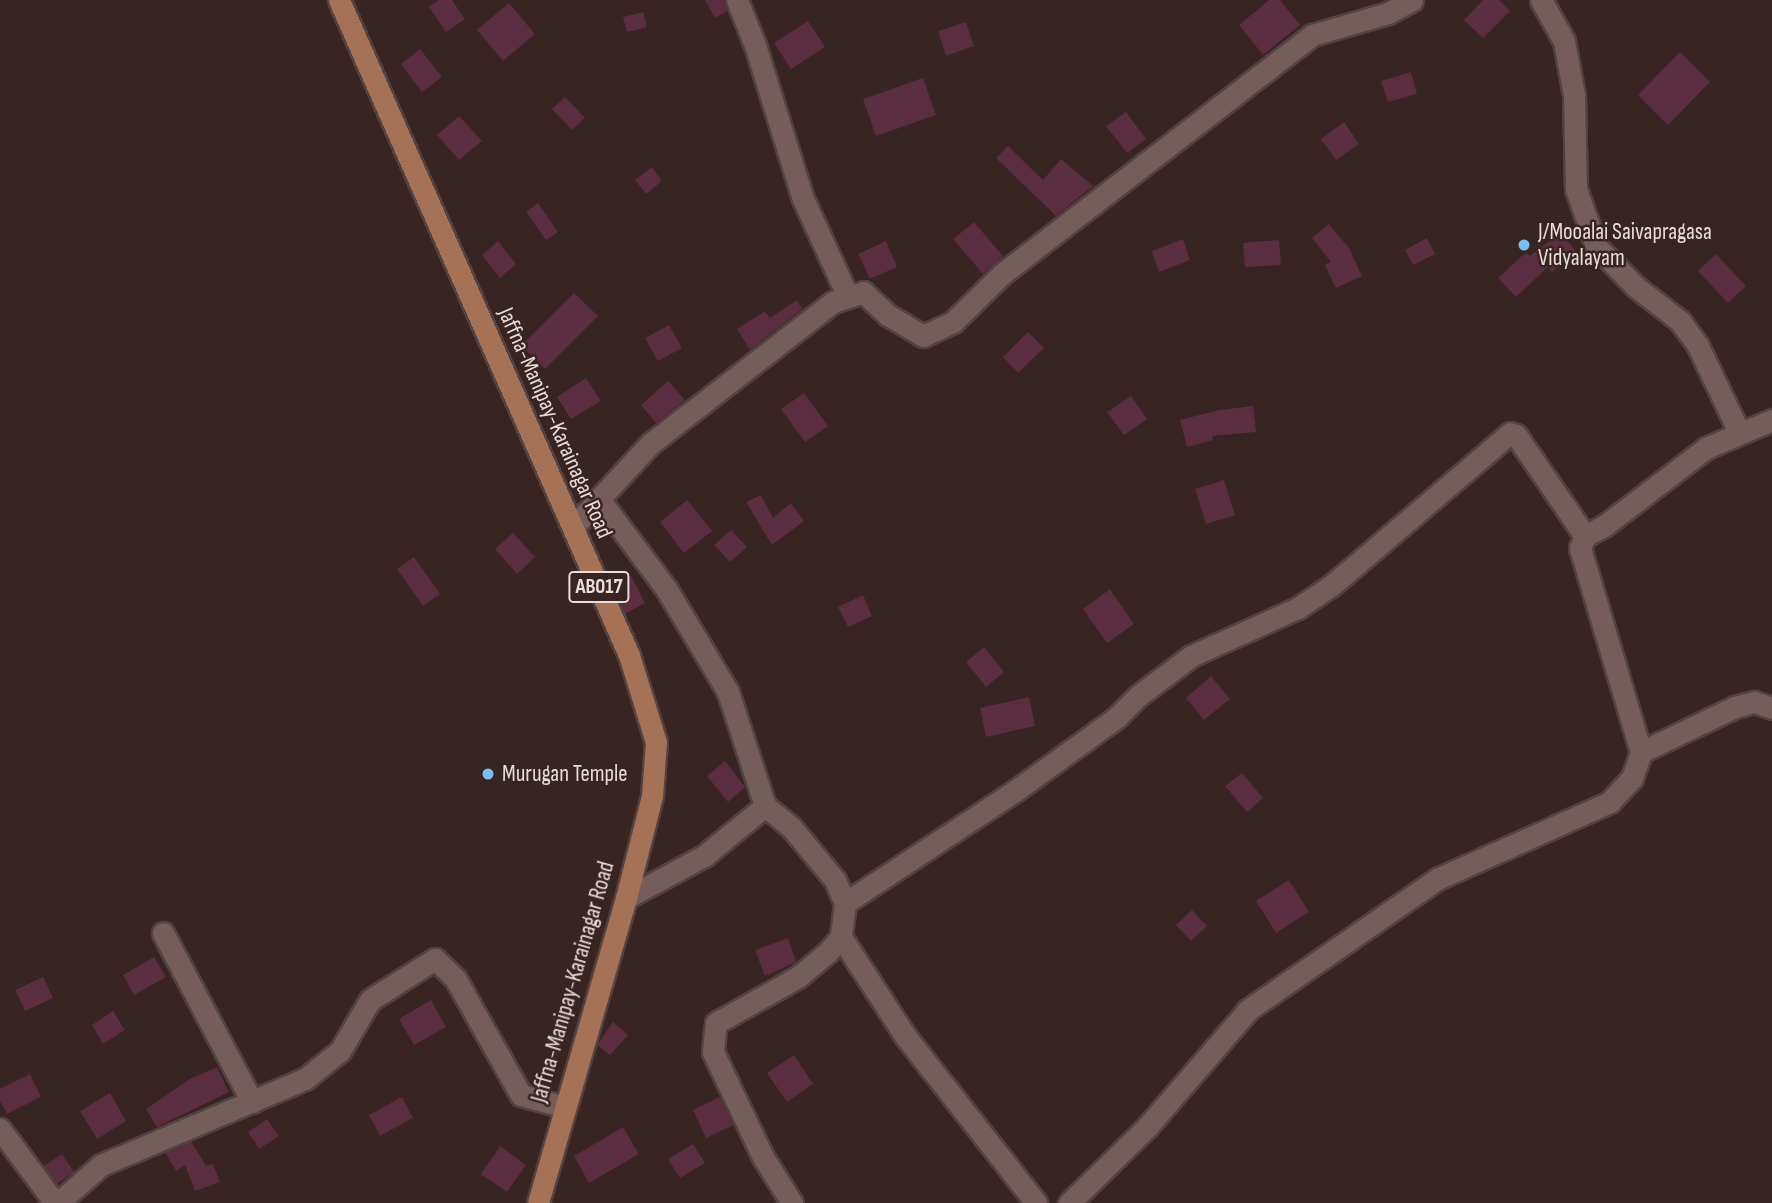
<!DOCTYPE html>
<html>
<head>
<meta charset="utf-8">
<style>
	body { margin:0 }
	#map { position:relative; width:1772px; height:1203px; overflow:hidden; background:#382422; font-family:"Sofia Sans Condensed",sans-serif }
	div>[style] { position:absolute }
	.building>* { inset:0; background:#5a2d40 }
	.roads { filter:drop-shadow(2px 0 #534242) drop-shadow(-2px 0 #534242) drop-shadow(0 2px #534242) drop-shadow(0 -2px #534242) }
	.minor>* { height:21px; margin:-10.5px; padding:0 10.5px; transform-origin:10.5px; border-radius:10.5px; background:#755d5b }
	.major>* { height:21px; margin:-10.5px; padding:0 10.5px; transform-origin:10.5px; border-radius:10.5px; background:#a77156 }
	.dots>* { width:19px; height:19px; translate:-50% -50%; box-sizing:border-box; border:4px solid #382422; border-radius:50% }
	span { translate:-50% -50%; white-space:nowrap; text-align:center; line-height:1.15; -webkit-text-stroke:5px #382422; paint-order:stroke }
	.shield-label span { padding:2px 5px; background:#382422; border:2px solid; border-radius:5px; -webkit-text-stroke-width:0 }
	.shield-label { font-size:21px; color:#eadcdb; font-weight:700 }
	.poi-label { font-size:23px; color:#eadcdb }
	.left { translate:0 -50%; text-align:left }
	.street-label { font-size:23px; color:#eadcdb }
</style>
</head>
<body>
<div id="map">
	<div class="building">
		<i style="clip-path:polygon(439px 0,452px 0,465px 19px,446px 32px,429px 7px)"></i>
		<i style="clip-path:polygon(705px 0,724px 0,727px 11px,715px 18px)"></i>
		<i style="clip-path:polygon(1269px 0,1280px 0,1300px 25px,1263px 55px,1239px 25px)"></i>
		<i style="clip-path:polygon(1483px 0,1499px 0,1510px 11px,1483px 38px,1464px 20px)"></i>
		<i style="clip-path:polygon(509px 3px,535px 34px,503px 61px,477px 30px)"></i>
		<i style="clip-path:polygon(643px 12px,647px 27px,627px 32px,623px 17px)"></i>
		<i style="clip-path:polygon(808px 21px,825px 47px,791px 69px,774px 43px)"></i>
		<i style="clip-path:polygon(966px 22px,974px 46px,946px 56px,938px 31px)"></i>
		<i style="clip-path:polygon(420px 49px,442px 77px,422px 92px,401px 64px)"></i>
		<i style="clip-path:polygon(1680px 52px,1710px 82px,1668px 125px,1638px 95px)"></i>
		<i style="clip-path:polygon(1411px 72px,1417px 94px,1388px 102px,1381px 81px)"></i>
		<i style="clip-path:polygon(923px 78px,936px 115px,876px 136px,863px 99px)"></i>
		<i style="clip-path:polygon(565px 97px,585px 118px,572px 130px,552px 109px)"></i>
		<i style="clip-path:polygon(1126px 112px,1146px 139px,1127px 153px,1106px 126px)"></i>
		<i style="clip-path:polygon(459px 116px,482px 141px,459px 160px,437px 135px)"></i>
		<i style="clip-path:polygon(1344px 122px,1359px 144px,1336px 160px,1321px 139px)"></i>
		<i style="clip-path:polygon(1008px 146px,1043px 180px,1061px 159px,1093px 186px,1056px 216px,996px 158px)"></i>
		<i style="clip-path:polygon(652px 167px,662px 181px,646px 194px,635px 180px)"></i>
		<i style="clip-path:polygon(538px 203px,558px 232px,546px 240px,526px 212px)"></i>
		<i style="clip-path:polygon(974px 222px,1003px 256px,983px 274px,953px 239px)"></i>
		<i style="clip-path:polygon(1329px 224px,1349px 248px,1362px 276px,1336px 288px,1325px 265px,1331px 262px,1312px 238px)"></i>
		<i style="clip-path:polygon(1561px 232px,1577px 253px,1552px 272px,1548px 267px,1516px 297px,1498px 278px,1526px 252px,1530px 256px)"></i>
		<i style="clip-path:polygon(1427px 238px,1435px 254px,1413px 265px,1405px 250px)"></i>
		<i style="clip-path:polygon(1183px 239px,1190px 260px,1159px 272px,1152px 251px)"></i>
		<i style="clip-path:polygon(1279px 240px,1281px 265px,1245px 267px,1243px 243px)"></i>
		<i style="clip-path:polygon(498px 241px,516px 264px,500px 278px,482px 255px)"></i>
		<i style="clip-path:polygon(886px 241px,897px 267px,870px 279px,858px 254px)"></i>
		<i style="clip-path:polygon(1716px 254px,1746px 286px,1728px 303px,1698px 271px)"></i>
		<i style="clip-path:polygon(574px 293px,598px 316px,545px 369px,521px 346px)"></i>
		<i style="clip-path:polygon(797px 300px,802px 309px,750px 350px,737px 329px,765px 311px,770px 318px)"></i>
		<i style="clip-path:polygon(669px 325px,682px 348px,658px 361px,645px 338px)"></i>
		<i style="clip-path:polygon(1028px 332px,1044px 348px,1018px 373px,1003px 357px)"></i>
		<i style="clip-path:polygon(586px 378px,601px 401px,571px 419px,557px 397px)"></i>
		<i style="clip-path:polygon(668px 381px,685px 400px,656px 423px,641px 405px)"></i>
		<i style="clip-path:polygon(804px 393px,828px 426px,805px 442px,781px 409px)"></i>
		<i style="clip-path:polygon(1131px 396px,1147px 419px,1124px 435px,1107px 412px)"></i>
		<i style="clip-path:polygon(1253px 406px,1256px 432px,1212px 436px,1213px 440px,1187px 447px,1180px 420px,1219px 410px)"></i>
		<i style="clip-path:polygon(1224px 480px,1235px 515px,1206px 524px,1195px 489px)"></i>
		<i style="clip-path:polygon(761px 495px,773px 518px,791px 503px,804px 521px,772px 545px,746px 502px)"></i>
		<i style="clip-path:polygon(687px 500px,712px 531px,684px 553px,660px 522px)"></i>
		<i style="clip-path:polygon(731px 530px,747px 547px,730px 562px,714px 545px)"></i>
		<i style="clip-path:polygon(513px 533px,535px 557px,517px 574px,495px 549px)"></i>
		<i style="clip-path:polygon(414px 557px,440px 594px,423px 606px,397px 569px)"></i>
		<i style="clip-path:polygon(631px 576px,645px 603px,625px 614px,613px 586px)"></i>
		<i style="clip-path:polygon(1110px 589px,1134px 624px,1107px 643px,1083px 609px)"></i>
		<i style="clip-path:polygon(863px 595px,872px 616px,848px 627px,838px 607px)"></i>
		<i style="clip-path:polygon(984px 647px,1004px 672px,986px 687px,966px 662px)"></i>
		<i style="clip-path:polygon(1211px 676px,1230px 699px,1204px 720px,1186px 698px)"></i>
		<i style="clip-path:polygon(1029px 697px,1035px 726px,986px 737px,980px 708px)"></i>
		<i style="clip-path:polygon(725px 761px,745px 787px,728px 802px,707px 776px)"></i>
		<i style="clip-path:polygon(1242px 773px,1263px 798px,1247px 812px,1225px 786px)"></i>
		<i style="clip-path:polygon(1289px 880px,1309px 912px,1276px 933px,1256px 901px)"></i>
		<i style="clip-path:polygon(1192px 910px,1207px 926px,1191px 941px,1176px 925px)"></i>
		<i style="clip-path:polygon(788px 938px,796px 962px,765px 976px,755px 950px)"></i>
		<i style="clip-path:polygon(154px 957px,166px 977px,134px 995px,123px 975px)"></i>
		<i style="clip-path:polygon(43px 977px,53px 998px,25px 1011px,15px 990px)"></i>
		<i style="clip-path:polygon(431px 1000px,446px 1027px,414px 1045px,399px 1019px)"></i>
		<i style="clip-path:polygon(113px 1011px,125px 1030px,103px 1044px,92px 1025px)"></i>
		<i style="clip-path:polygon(613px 1022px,628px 1035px,610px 1055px,597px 1045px)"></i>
		<i style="clip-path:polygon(794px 1055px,813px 1084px,787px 1102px,767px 1073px)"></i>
		<i style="clip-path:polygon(217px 1067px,229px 1092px,157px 1127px,146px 1109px,190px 1079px)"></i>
		<i style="clip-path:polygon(30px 1074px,41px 1097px,7px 1114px,0 1101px,0 1089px)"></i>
		<i style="clip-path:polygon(110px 1093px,126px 1121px,97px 1139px,80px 1111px)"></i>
		<i style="clip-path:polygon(402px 1097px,413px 1118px,380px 1136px,369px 1115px)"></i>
		<i style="clip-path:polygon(720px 1097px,733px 1125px,706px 1138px,693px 1110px)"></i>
		<i style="clip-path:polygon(267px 1119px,279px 1136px,259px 1149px,248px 1132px)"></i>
		<i style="clip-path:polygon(623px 1127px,639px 1154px,589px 1183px,574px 1156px)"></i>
		<i style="clip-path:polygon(191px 1141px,206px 1166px,213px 1164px,220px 1182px,195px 1191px,185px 1165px,176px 1171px,165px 1152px)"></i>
		<i style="clip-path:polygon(693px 1144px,705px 1163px,680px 1178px,668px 1159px)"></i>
		<i style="clip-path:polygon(500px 1146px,526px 1165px,507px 1192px,481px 1174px)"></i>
		<i style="clip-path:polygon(62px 1154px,74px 1172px,57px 1184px,44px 1166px)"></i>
	</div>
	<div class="roads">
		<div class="minor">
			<i style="left:737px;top:0;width:48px;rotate:68.2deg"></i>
			<i style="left:755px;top:45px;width:161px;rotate:72.7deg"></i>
			<i style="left:803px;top:199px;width:108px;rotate:65.3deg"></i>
			<i style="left:1541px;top:0;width:47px;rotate:60.7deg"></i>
			<i style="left:1564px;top:41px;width:55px;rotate:79.5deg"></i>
			<i style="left:1574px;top:95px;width:94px;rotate:88.8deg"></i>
			<i style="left:1576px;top:189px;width:60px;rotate:70.7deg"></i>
			<i style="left:1596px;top:246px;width:57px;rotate:45.7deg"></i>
			<i style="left:1636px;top:287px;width:56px;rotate:37.7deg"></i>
			<i style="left:1680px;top:321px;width:31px;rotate:54deg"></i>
			<i style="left:1698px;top:346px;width:95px;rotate:64.5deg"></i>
			<i style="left:599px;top:499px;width:114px;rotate:53.2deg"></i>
			<i style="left:667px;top:590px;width:119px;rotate:59.1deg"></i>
			<i style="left:728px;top:692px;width:120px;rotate:72deg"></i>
			<i style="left:573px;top:527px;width:113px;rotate:-47.1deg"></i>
			<i style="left:650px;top:444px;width:232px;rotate:-37.8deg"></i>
			<i style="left:833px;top:302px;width:32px;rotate:-18deg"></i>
			<i style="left:863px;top:292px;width:34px;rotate:43deg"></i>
			<i style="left:888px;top:315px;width:41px;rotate:31deg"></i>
			<i style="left:923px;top:336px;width:33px;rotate:-25deg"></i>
			<i style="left:953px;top:322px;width:69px;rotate:-44.4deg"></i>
			<i style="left:1002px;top:274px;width:391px;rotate:-37.6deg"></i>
			<i style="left:1312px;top:35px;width:79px;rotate:-16.1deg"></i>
			<i style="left:1388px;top:13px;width:27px;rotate:-28deg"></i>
			<i style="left:1585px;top:536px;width:21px;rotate:-28deg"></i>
			<i style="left:1604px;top:526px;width:128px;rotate:-37.4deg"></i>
			<i style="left:1706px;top:448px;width:72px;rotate:-23deg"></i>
			<i style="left:1641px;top:752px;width:104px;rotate:-25.6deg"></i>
			<i style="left:1735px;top:707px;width:20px;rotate:-15deg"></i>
			<i style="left:1754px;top:702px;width:19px;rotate:18deg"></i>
			<i style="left:626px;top:898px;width:89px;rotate:-28.3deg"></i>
			<i style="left:704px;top:856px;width:79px;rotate:-39.3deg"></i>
			<i style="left:765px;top:806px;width:33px;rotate:39deg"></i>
			<i style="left:791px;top:827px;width:69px;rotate:50.3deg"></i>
			<i style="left:835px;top:880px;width:25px;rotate:67deg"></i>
			<i style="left:845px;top:903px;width:34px;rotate:97deg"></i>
			<i style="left:841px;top:937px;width:119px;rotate:57deg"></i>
			<i style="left:906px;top:1037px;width:211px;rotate:51.9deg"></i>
			<i style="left:845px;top:903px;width:204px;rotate:-33.4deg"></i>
			<i style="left:1015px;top:791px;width:125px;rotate:-35.9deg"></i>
			<i style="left:1116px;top:718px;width:31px;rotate:-45deg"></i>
			<i style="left:1138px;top:696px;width:66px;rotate:-37deg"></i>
			<i style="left:1191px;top:656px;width:117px;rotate:-24.2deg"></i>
			<i style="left:1298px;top:608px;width:40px;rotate:-34deg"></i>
			<i style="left:1331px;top:586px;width:235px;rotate:-40.5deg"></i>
			<i style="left:1510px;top:433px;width:6px;rotate:18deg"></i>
			<i style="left:1516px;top:435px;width:122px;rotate:55.7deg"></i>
			<i style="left:1585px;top:536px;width:13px;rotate:113deg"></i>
			<i style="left:1580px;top:548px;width:213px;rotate:73.4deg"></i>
			<i style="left:1641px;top:752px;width:28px;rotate:109deg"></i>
			<i style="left:1632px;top:778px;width:33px;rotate:133deg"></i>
			<i style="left:1610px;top:802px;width:189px;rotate:156deg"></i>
			<i style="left:1437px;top:879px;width:230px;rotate:145.3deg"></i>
			<i style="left:1248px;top:1010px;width:155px;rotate:130.8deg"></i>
			<i style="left:1147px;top:1127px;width:109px;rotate:135.7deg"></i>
			<i style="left:163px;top:933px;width:191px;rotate:62.2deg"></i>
			<i style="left:0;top:1129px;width:92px;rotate:53.4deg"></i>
			<i style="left:58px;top:1203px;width:57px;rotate:-41.5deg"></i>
			<i style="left:101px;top:1165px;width:221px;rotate:-22.9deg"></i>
			<i style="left:305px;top:1079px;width:45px;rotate:-38.7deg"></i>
			<i style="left:340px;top:1051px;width:59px;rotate:-59.5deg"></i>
			<i style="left:370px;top:1000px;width:77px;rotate:-32.2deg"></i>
			<i style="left:435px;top:959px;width:28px;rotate:44deg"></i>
			<i style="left:455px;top:978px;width:134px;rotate:60.6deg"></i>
			<i style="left:521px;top:1095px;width:46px;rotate:15.3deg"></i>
			<i style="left:792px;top:1203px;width:54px;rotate:-122.2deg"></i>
			<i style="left:763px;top:1157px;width:116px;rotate:-115.5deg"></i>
			<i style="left:713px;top:1052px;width:21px;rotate:-85deg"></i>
			<i style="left:715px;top:1031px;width:8px;rotate:-83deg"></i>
			<i style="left:716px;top:1023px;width:94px;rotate:-29.3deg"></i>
			<i style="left:798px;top:977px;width:39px;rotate:-40deg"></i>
			<i style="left:828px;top:952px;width:20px;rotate:-49deg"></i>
		</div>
		<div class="major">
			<i style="left:339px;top:0;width:716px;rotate:66.12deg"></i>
			<i style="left:629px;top:655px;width:91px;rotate:72.8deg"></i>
			<i style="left:656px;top:742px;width:54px;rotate:94.2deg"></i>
			<i style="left:652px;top:796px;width:105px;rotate:104.3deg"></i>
			<i style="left:626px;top:898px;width:317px;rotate:106.1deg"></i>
		</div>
	</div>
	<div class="dots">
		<i style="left:1524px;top:245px;background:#78bff7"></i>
		<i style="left:488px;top:774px;background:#78bff7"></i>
	</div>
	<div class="shield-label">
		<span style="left:599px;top:587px">AB017</span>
	</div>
	<div class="poi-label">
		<span class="left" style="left:1538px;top:245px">J/Mooalai Saivapragasa<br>Vidyalayam</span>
		<span class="left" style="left:502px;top:774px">Murugan Temple</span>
	</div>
	<div class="street-label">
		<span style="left:555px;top:423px;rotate:66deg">Jaffna-Manipay-Karainagar Road</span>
		<span style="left:573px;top:982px;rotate:-74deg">Jaffna-Manipay-Karainagar Road</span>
	</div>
</div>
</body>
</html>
